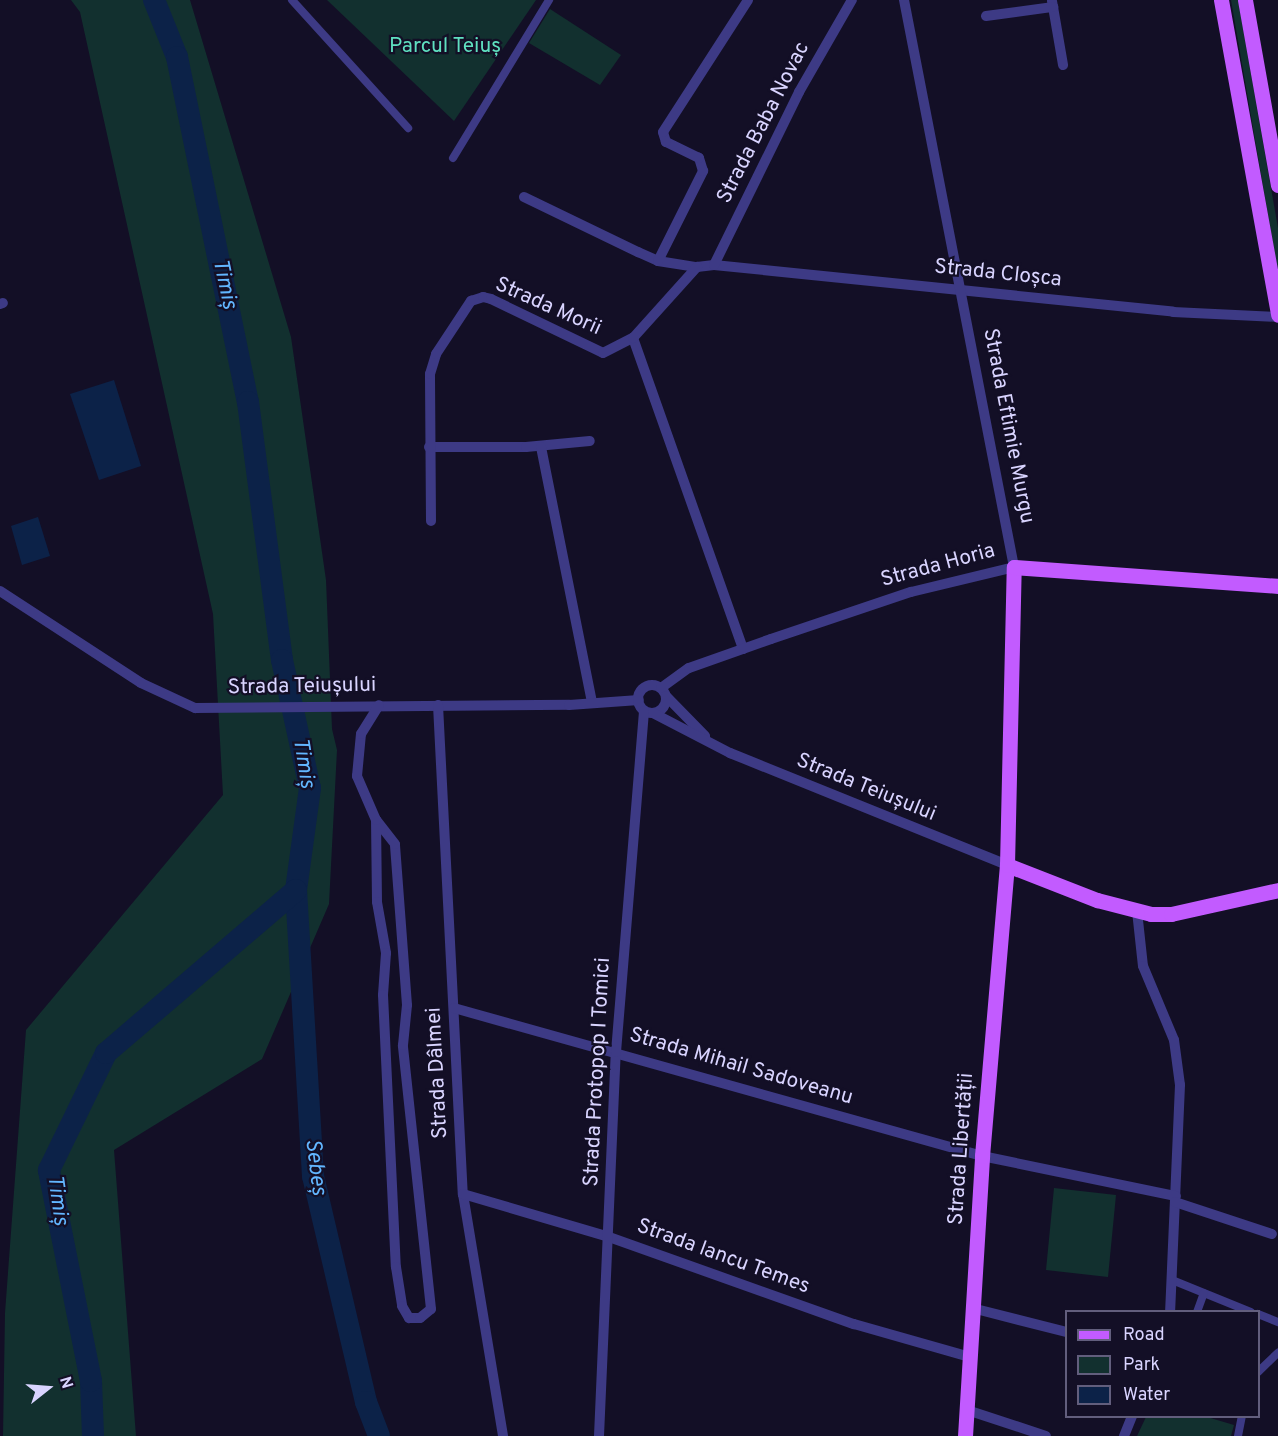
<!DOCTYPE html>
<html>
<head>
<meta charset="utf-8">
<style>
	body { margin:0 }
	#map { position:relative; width:1278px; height:1436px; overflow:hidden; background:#130f26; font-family:Overpass,sans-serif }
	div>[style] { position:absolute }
	.green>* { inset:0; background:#12302f }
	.water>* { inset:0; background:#0c2248 }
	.river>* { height:22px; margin:-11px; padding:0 11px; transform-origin:11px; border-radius:11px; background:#0c2248 }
	.pedestrian>* { height:8px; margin:-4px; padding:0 4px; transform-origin:4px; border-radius:4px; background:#3d3a85 }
	.minor>* { height:10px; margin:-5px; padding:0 5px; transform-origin:5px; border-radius:5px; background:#3d3a85 }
	.minor>.ring { margin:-5px; padding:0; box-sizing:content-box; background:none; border:10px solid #3d3a85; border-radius:50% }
	.primary>* { height:15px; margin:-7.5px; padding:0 7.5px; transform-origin:7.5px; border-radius:7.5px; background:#c25bff }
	span { translate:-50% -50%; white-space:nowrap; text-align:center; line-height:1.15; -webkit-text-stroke:4.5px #130f26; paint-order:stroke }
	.park-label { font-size:21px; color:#5fe0c0 }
	.street-label { font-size:21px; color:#d9d4ff }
	.water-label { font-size:22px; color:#62b6ff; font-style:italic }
	.legend { position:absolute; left:1065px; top:1310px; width:195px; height:108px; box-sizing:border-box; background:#130f26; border:2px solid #625e7d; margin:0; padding:8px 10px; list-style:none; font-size:18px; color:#d9d4ff }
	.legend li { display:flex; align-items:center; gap:12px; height:30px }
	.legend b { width:30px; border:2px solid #625e7d }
	.north { position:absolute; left:18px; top:1358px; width:60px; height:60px; -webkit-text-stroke:4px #130f26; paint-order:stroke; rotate:73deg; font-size:16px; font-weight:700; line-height:24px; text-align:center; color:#d9d4ff }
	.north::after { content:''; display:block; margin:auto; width:21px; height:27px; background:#d9d4ff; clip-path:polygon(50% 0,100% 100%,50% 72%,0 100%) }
</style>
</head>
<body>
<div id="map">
	<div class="green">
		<i style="clip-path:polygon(71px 0,190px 0,291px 337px,326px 580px,332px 729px,337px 750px,329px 904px,262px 1059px,114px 1150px,136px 1436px,3px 1436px,5px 1313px,26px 1030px,223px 795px,213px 614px,80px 12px)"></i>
		<i style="clip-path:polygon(327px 0,536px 0,454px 121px)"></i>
		<i style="clip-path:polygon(1231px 0,1238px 0,1278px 228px,1278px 273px)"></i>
		<i style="clip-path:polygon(550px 9px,621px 55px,600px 85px,529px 43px)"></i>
		<i style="clip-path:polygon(1054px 1188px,1116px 1195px,1108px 1277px,1046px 1270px)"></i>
		<i style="clip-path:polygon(1146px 1417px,1207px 1417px,1234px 1425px,1231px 1436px,1137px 1436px)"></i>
	</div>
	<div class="water">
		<i style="clip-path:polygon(114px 380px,141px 466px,99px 480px,70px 394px)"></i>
		<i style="clip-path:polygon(38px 517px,50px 556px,22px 565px,11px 526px)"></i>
	</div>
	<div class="river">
		<i style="left:154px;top:0;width:61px;rotate:68deg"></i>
		<i style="left:177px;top:57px;width:352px;rotate:78.4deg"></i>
		<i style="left:248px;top:402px;width:260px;rotate:82.5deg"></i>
		<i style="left:282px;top:660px;width:131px;rotate:77.7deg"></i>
		<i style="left:310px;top:788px;width:103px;rotate:97.8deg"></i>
		<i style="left:296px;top:890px;width:287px;rotate:86.6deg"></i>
		<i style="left:313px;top:1176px;width:232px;rotate:76.8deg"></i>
		<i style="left:366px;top:1402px;width:36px;rotate:69deg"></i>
		<i style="left:93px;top:1436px;width:55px;rotate:-92.1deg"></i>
		<i style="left:91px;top:1381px;width:215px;rotate:-101.3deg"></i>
		<i style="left:49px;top:1170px;width:130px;rotate:-64deg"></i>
		<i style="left:106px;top:1053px;width:250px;rotate:-40.6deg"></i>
	</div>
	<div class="pedestrian">
		<i style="left:292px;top:0;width:173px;rotate:47.8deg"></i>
		<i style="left:453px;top:158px;width:185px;rotate:-58.7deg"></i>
		<i style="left:1172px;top:1280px;width:85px;rotate:22.1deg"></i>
		<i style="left:1197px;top:1312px;width:20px;rotate:-70deg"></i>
		<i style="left:1258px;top:1314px;width:22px;rotate:22deg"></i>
		<i style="left:1258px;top:1372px;width:28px;rotate:-44deg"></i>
		<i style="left:1238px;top:1436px;width:20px;rotate:-79deg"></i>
	</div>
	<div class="minor">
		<i style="left:1052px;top:1px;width:65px;rotate:80.2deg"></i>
		<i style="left:986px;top:16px;width:68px;rotate:-7.7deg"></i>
		<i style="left:524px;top:197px;width:127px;rotate:25.8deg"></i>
		<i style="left:638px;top:252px;width:22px;rotate:24deg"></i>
		<i style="left:658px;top:261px;width:39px;rotate:9deg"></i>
		<i style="left:697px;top:267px;width:17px;rotate:-7deg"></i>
		<i style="left:714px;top:265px;width:461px;rotate:5.8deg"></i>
		<i style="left:1173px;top:312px;width:105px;rotate:2.7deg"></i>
		<i style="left:658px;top:261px;width:101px;rotate:-63.4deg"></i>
		<i style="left:703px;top:171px;width:14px;rotate:-107deg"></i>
		<i style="left:699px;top:158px;width:37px;rotate:-154deg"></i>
		<i style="left:666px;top:142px;width:10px;rotate:-107deg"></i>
		<i style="left:663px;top:132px;width:157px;rotate:-57.2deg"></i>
		<i style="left:714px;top:265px;width:193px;rotate:-63.8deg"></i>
		<i style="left:799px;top:92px;width:106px;rotate:-60.1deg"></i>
		<i style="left:0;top:304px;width:3px;rotate:-18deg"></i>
		<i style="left:633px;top:338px;width:330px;rotate:70.5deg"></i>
		<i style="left:429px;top:447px;width:97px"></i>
		<i style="left:526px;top:447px;width:64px;rotate:-5.4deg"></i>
		<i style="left:541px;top:447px;width:261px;rotate:78.7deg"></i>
		<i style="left:431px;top:521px;width:147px;rotate:-90.4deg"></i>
		<i style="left:430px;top:374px;width:21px;rotate:-73deg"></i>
		<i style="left:436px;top:354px;width:64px;rotate:-56.6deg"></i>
		<i style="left:471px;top:301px;width:13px;rotate:-18deg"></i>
		<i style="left:483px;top:297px;width:8px;rotate:14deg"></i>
		<i style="left:491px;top:299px;width:124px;rotate:25.7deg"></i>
		<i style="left:603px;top:353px;width:34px;rotate:-27deg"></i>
		<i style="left:633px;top:338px;width:96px;rotate:-48deg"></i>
		<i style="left:0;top:591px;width:168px;rotate:33.1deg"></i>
		<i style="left:141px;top:683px;width:60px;rotate:24.8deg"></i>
		<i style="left:195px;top:708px;width:374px;rotate:-0.5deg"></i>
		<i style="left:569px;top:705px;width:70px;rotate:-4.1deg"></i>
		<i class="ring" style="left:638px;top:685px;width:18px;height:18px"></i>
		<i style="left:661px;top:688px;width:34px;rotate:-36deg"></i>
		<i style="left:689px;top:668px;width:87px;rotate:-19.5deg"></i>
		<i style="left:771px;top:639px;width:148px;rotate:-18.6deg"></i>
		<i style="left:911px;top:592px;width:106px;rotate:-13.6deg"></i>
		<i style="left:1014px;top:567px;width:578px;rotate:-100.98deg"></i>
		<i style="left:666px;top:696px;width:56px;rotate:45.7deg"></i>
		<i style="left:438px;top:705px;width:490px;rotate:87.1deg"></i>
		<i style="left:463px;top:1194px;width:245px;rotate:80.6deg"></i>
		<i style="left:653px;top:713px;width:87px;rotate:27.5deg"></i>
		<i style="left:730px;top:753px;width:299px;rotate:22deg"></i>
		<i style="left:376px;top:820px;width:82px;rotate:89.3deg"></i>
		<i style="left:377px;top:902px;width:52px;rotate:80deg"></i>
		<i style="left:386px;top:953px;width:42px;rotate:94.1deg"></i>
		<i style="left:383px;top:995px;width:272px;rotate:87.3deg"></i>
		<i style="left:396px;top:1267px;width:39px;rotate:81deg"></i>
		<i style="left:402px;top:1306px;width:14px;rotate:60deg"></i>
		<i style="left:409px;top:1318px;width:11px"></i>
		<i style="left:420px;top:1318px;width:14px;rotate:-39deg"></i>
		<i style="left:431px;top:1309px;width:265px;rotate:-96.1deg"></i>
		<i style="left:403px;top:1045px;width:40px;rotate:-84.3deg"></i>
		<i style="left:407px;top:1005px;width:161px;rotate:-94.3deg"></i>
		<i style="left:395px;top:844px;width:31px;rotate:-128deg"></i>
		<i style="left:376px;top:820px;width:48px;rotate:-113.4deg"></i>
		<i style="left:357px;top:776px;width:42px;rotate:-84.6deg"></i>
		<i style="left:361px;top:734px;width:34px;rotate:-58deg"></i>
		<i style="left:1137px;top:911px;width:55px;rotate:83.8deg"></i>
		<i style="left:1143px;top:966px;width:80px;rotate:67.3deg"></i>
		<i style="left:1174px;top:1040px;width:45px;rotate:82.4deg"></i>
		<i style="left:1180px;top:1085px;width:227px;rotate:92.5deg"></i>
		<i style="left:454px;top:1008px;width:548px;rotate:15.66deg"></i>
		<i style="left:982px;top:1156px;width:198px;rotate:11.7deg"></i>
		<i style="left:463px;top:1194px;width:152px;rotate:16.4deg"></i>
		<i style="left:609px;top:1237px;width:260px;rotate:19.6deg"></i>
		<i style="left:854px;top:1324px;width:121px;rotate:15.9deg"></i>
		<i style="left:1175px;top:1202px;width:102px;rotate:18.3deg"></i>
		<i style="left:972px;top:1308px;width:97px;rotate:14.3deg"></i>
		<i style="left:967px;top:1410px;width:83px;rotate:18.2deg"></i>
		<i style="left:599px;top:1436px;width:384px;rotate:-87.5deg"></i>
		<i style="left:616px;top:1052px;width:342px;rotate:-85.3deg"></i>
		<i style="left:1124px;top:1436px;width:22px;rotate:-68deg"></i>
	</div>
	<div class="primary">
		<i style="left:1221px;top:0;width:320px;rotate:79.7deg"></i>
		<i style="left:1245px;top:0;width:188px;rotate:79.9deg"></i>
		<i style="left:1007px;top:865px;width:97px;rotate:21.3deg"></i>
		<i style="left:1097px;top:900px;width:56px;rotate:14.5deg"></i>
		<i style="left:1151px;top:914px;width:20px"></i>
		<i style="left:1171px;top:914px;width:110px;rotate:-12.6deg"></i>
		<i style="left:965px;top:1436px;width:281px;rotate:-86.5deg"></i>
		<i style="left:982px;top:1156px;width:292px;rotate:-85.1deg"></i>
		<i style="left:1007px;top:865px;width:298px;rotate:-88.7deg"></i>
		<i style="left:1014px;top:567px;width:265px;rotate:4.1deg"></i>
	</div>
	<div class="park-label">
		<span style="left:445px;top:47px">Parcul Teiuș</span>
	</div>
	<div class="street-label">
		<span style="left:764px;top:123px;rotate:-63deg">Strada Baba Novac</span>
		<span style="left:998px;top:274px;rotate:6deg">Strada Cloșca</span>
		<span style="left:548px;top:307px;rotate:24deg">Strada Morii</span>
		<span style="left:1008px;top:426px;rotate:79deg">Strada Eftimie Murgu</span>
		<span style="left:938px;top:566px;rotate:-15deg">Strada Horia</span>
		<span style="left:302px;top:687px;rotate:-1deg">Strada Teiușului</span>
		<span style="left:866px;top:788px;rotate:22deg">Strada Teiușului</span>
		<span style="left:741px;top:1067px;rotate:16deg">Strada Mihail Sadoveanu</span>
		<span style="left:598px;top:1072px;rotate:-87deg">Strada Protopop I Tomici</span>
		<span style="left:438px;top:1073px;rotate:-93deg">Strada Dâlmei</span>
		<span style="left:962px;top:1149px;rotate:-86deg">Strada Libertății</span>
		<span style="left:723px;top:1257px;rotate:20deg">Strada Iancu Temes</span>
	</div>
	<div class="water-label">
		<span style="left:224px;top:284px;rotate:78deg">Timiș</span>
		<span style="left:303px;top:763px;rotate:81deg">Timiș</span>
		<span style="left:315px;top:1167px;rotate:83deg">Sebeș</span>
		<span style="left:57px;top:1200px;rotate:82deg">Timiș</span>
	</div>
	<ul class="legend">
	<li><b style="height:8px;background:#c25bff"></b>Road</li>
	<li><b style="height:16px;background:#12302f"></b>Park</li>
	<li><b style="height:16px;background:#0c2248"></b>Water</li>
	</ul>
	<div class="north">N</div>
</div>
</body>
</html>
